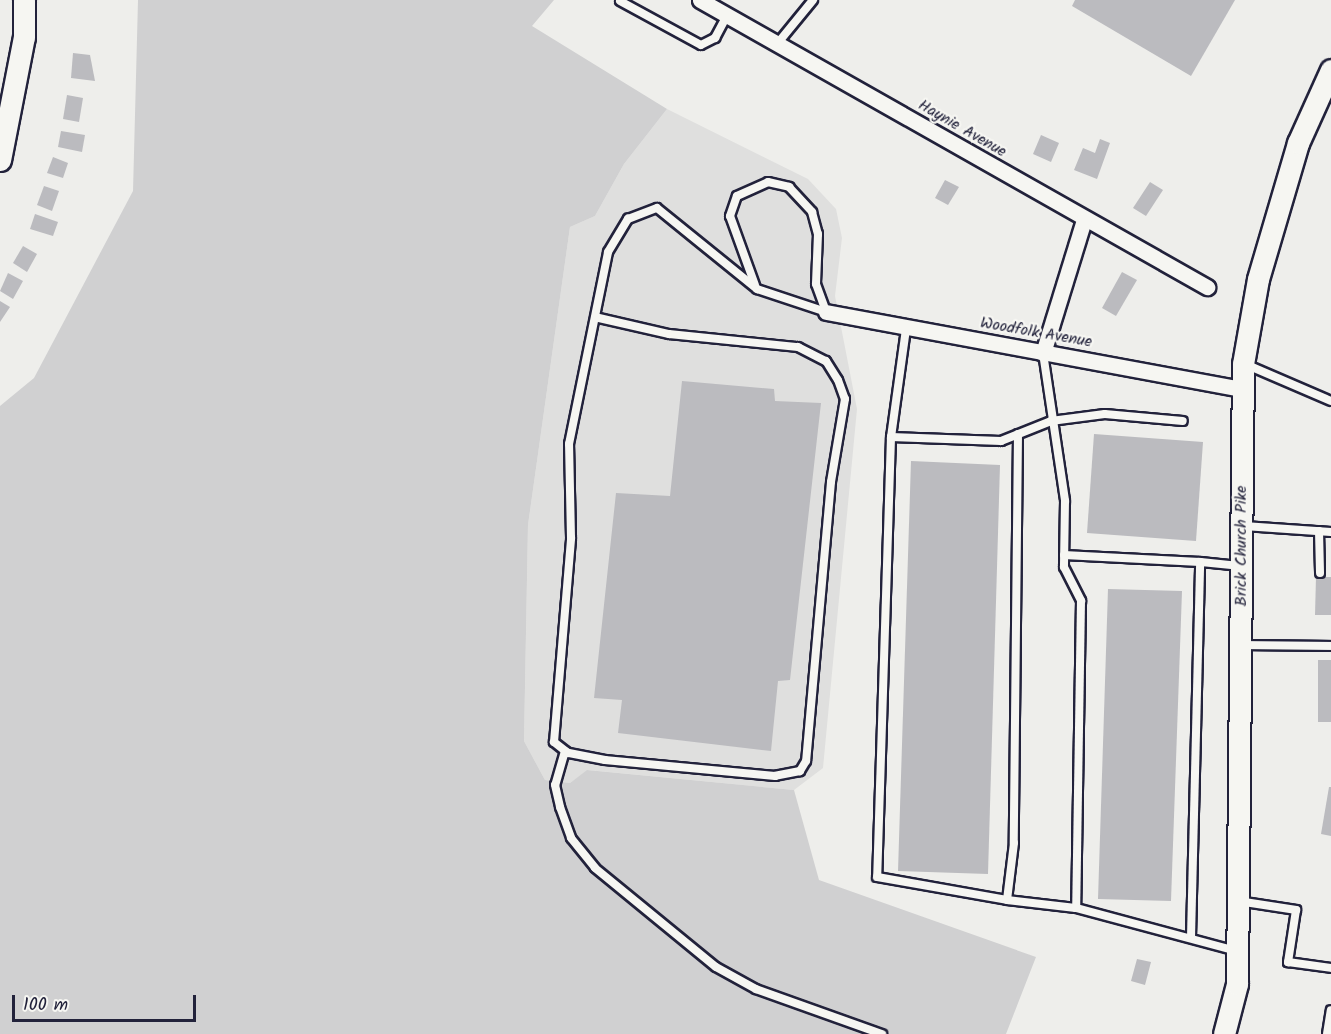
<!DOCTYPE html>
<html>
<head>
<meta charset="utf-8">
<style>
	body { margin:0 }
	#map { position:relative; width:1331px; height:1034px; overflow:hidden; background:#eeeeeb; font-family:Kalam,sans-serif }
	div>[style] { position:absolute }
	.built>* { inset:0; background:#dfdfde }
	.green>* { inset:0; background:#d0d0d1 }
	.building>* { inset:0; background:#bbbbbf }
	.roads { filter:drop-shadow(2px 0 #22223b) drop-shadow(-2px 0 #22223b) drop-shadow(0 2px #22223b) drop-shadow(0 -2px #22223b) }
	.lane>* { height:8px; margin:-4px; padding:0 4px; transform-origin:4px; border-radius:4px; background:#f6f6f2 }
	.street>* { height:15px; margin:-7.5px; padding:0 7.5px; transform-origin:7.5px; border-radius:7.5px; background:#f6f6f2 }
	.secondary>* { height:21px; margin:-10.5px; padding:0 10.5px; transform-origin:10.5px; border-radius:10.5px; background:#f6f6f2 }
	span { translate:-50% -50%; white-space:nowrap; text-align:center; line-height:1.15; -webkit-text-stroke:4.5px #f6f6f2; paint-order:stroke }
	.street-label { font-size:16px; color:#22223b }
	.scale { position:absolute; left:12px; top:995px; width:184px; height:27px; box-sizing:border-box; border:3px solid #22223b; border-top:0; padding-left:8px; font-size:18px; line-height:21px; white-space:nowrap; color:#22223b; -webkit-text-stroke:4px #f6f6f2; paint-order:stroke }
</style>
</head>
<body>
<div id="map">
	<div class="built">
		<i style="clip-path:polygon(667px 109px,808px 179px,836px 209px,842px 238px,835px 296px,857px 409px,823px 768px,794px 790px,588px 770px,570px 783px,545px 780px,524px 741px,528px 525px,570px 227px,595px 216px,624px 164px)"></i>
	</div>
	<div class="green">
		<i style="clip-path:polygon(138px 0,554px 0,532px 26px,667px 109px,624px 164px,595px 216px,570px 227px,528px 525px,524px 741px,545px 780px,570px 783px,587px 770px,794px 790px,819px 880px,1036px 957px,1006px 1034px,0 1034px,0 406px,34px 378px,133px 191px)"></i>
	</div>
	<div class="building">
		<i style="clip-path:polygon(1075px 0,1235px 0,1191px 76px,1072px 6px)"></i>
		<i style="clip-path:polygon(73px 53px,90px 55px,95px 81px,71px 78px)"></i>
		<i style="clip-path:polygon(67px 95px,83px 98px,79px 122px,63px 119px)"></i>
		<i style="clip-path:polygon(61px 131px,85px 135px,82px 152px,58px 147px)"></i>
		<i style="clip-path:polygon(1041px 135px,1059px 143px,1051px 162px,1033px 154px)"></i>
		<i style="clip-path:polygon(1100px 139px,1110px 143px,1097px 179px,1074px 170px,1083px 148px,1095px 153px)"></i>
		<i style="clip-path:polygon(53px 157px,68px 163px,63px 178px,47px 173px)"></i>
		<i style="clip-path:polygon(945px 180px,959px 187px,948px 205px,935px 198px)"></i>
		<i style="clip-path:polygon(1150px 182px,1163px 190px,1146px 216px,1133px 208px)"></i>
		<i style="clip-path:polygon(44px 186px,59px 191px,52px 211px,37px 205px)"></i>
		<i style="clip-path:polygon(35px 214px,58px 222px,53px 236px,30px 229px)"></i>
		<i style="clip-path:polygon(23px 246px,37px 254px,27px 272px,13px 263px)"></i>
		<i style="clip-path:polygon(1122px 272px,1137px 280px,1116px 316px,1102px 308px)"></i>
		<i style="clip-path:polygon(8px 273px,23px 281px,13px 299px,0 291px)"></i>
		<i style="clip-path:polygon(0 301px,10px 307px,0 322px)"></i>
		<i style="clip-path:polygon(682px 381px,774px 389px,775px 401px,821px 403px,790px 680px,778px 681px,771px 751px,618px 733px,622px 700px,594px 698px,616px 493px,670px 496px)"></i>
		<i style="clip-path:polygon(1094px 434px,1203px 442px,1196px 541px,1087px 533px)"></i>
		<i style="clip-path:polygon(911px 461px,1000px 465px,988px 874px,898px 871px)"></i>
		<i style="clip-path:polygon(1316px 577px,1331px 577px,1331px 615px,1315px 615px)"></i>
		<i style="clip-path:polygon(1108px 589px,1182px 591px,1171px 901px,1098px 899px)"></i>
		<i style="clip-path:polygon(1318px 660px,1331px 660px,1331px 722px,1318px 722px)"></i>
		<i style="clip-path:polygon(1329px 787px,1331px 787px,1331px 836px,1321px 834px)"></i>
		<i style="clip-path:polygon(1137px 959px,1151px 962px,1145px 985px,1131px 981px)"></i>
	</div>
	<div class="roads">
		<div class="lane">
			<i style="left:620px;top:1px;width:92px;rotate:28.5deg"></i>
			<i style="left:701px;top:45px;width:16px;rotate:-27deg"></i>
			<i style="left:715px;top:38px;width:26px;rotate:-62deg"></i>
			<i style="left:777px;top:44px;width:57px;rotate:-50.7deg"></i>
			<i style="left:755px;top:285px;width:73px;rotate:-109.9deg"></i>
			<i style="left:730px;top:216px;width:21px;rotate:-71deg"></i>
			<i style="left:737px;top:196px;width:34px;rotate:-24deg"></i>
			<i style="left:768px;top:182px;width:22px;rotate:13deg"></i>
			<i style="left:789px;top:187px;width:34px;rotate:47deg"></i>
			<i style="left:812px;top:212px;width:23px;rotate:75deg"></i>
			<i style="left:818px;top:234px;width:50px;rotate:92.3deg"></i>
			<i style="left:816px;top:284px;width:30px;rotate:70deg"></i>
			<i style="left:599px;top:318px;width:72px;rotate:12.9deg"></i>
			<i style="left:669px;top:334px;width:130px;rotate:5.8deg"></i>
			<i style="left:798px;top:347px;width:31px;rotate:27deg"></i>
			<i style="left:826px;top:361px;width:22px;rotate:58deg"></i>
			<i style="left:838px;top:380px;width:20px;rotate:70deg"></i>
			<i style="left:845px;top:399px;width:84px;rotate:99.6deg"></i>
			<i style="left:831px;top:482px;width:280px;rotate:95.1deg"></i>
			<i style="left:806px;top:761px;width:12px;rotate:121deg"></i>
			<i style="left:800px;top:771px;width:25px;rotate:169deg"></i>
			<i style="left:775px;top:776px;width:171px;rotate:-174.6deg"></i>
			<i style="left:605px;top:760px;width:38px;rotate:-169deg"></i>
			<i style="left:568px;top:753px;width:18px;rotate:-142deg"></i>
			<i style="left:554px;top:742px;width:205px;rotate:-85.2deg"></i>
			<i style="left:571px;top:538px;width:94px;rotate:-91.2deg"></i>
			<i style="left:569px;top:444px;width:196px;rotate:-78.5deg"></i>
			<i style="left:608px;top:252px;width:39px;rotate:-59deg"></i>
			<i style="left:628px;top:219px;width:31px;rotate:-21deg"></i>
			<i style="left:657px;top:208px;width:129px;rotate:39deg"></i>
			<i style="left:757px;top:289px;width:73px;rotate:18.4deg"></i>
			<i style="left:906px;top:329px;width:109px;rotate:97.9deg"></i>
			<i style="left:891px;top:437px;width:110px;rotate:2.1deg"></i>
			<i style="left:1001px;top:441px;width:54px;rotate:-21.8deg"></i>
			<i style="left:1051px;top:421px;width:54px;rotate:-7.4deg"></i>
			<i style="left:1105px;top:414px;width:78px;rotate:5.1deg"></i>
			<i style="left:1043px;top:353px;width:150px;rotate:81.5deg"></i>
			<i style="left:1065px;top:501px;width:66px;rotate:90.9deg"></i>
			<i style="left:1064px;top:567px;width:38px;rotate:63deg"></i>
			<i style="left:1081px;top:601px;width:307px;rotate:90.9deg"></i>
			<i style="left:1076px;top:908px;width:166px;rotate:15deg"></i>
			<i style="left:1245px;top:364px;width:94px;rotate:23.3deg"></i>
			<i style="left:1018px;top:434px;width:409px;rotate:90.6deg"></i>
			<i style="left:1014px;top:843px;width:57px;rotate:97deg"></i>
			<i style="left:1007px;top:900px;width:69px;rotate:6.6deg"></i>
			<i style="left:891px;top:437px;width:440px;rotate:91.8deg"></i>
			<i style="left:877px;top:877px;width:132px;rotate:10deg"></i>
			<i style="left:1244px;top:526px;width:87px;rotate:3.9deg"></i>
			<i style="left:1319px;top:531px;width:42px;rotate:88.6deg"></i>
			<i style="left:1064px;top:555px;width:136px;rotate:2.9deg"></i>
			<i style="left:1243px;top:645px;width:88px;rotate:0.7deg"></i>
			<i style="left:565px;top:751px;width:35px;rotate:106deg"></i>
			<i style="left:555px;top:785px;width:23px;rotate:77deg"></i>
			<i style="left:560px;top:807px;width:33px;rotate:70deg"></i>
			<i style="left:571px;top:838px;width:38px;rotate:51deg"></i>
			<i style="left:595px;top:868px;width:156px;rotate:39.3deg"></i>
			<i style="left:716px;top:967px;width:46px;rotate:28.8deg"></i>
			<i style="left:756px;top:989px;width:134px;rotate:19.7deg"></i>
			<i style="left:1238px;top:901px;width:59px;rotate:8.8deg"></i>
			<i style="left:1296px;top:910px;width:53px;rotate:98.7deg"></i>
			<i style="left:1288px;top:962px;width:43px;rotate:7.9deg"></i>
			<i style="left:1191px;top:937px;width:375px;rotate:-88.6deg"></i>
			<i style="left:1200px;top:562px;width:40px;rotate:5.7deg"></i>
			<i style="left:1327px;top:1034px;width:24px;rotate:-81deg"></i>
		</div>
		<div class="street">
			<i style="left:700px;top:0;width:583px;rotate:29.51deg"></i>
			<i style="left:826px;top:312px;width:422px;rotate:10.5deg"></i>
			<i style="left:1043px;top:353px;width:139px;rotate:-72.9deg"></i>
		</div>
		<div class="secondary">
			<i style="left:0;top:160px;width:125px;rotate:-79deg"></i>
			<i style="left:24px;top:37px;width:37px;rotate:-90deg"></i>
			<i style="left:1224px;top:1034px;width:52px;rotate:-75.4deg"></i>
			<i style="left:1237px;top:984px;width:620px;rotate:-89.45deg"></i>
			<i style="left:1243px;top:364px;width:86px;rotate:-80deg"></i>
			<i style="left:1258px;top:279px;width:142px;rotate:-73.6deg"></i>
			<i style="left:1298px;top:143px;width:80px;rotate:-65.7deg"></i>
		</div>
	</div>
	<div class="street-label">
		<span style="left:962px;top:129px;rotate:30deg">Haynie Avenue</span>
		<span style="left:1036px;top:333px;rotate:10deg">Woodfolk Avenue</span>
		<span style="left:1242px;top:546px;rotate:-90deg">Brick Church Pike</span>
	</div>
	<div class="scale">100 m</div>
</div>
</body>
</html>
